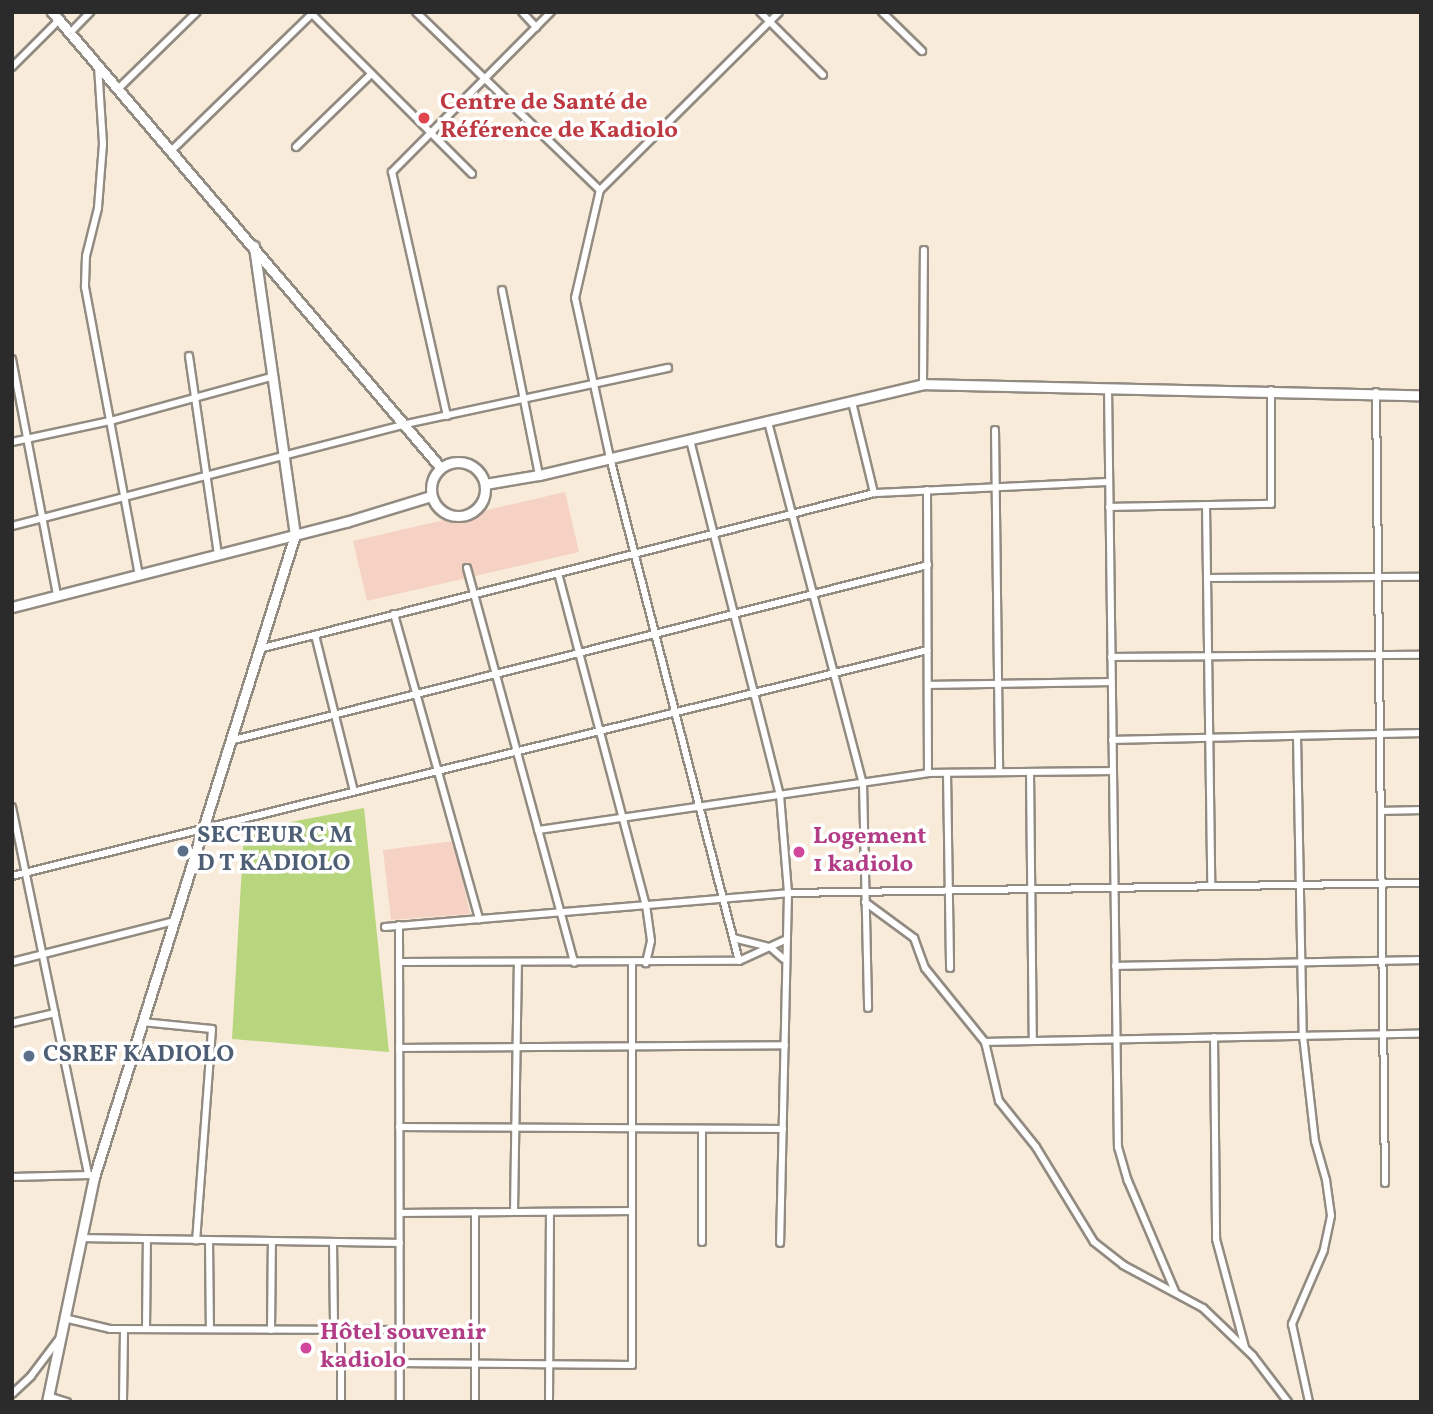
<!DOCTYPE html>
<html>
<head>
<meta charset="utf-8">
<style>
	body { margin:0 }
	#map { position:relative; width:1433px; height:1414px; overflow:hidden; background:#f8ebd9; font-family:Vollkorn,serif }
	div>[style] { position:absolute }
	.built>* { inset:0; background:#f5d2c3 }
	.green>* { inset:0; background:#b8d67d }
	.roads { filter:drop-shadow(2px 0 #928b82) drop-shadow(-2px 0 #928b82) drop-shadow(0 2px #928b82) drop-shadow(0 -2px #928b82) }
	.street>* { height:6px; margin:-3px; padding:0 3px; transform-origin:3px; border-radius:3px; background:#fff }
	.secondary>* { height:9px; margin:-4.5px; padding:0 4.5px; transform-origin:4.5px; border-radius:4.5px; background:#fff }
	.secondary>.ring { margin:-4.5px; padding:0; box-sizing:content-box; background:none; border:9px solid #fff; border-radius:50% }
	.dots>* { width:19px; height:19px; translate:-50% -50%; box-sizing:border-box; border:4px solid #fff; border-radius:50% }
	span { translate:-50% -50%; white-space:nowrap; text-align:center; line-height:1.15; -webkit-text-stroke:7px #fff; paint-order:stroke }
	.health-label { font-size:24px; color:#be3a42; font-weight:700 }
	.left { translate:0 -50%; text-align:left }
	.service-label { font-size:24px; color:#4e5e75; font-weight:700 }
	.hotel-label { font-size:24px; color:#b23c85; font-weight:700 }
	.frame { position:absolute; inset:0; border:14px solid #2b2b2b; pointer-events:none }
</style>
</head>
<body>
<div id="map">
	<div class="built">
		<i style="clip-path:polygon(565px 492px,579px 552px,367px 601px,353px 541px)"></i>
		<i style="clip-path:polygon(455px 841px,470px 914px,391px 920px,383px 850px)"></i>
	</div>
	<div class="green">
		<i style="clip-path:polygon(364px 808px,389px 1052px,232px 1039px,244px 831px)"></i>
	</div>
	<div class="roads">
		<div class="street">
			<i style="left:310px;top:12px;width:229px;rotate:45deg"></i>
			<i style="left:416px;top:12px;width:256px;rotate:44.1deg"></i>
			<i style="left:522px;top:12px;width:21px;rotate:47deg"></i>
			<i style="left:760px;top:12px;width:89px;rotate:45deg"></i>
			<i style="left:882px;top:12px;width:56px;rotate:44.3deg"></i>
			<i style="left:70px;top:33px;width:29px;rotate:-46deg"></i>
			<i style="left:98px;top:66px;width:78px;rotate:86.3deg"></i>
			<i style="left:103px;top:144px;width:64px;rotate:94.5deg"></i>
			<i style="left:98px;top:208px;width:49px;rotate:104deg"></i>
			<i style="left:86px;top:256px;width:31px;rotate:92deg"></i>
			<i style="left:85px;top:287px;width:293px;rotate:79.4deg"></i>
			<i style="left:12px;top:67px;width:66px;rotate:-45deg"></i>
			<i style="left:118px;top:89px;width:110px;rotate:-44.3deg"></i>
			<i style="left:296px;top:147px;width:105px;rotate:-44.2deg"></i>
			<i style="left:171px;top:151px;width:198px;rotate:-44.2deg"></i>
			<i style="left:502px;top:290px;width:189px;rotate:78.7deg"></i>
			<i style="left:189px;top:356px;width:201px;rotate:81.7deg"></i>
			<i style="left:12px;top:359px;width:240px;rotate:79.2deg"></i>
			<i style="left:923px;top:384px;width:134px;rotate:-89.6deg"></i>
			<i style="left:1108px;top:388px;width:759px;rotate:89.25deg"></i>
			<i style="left:1118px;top:1147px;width:35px;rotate:74deg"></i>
			<i style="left:1128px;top:1181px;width:120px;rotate:66.9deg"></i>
			<i style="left:1376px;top:392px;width:791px;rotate:89.35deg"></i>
			<i style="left:852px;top:402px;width:94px;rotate:76.4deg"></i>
			<i style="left:447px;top:416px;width:250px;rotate:-102.7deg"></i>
			<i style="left:392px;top:172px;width:226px;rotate:-45.2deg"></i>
			<i style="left:768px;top:422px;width:373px;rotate:75.3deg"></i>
			<i style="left:863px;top:783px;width:225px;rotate:88.7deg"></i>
			<i style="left:995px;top:430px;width:342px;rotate:89.3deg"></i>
			<i style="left:690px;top:440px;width:366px;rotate:75.8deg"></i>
			<i style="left:780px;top:795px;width:98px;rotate:85.3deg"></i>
			<i style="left:788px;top:893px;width:350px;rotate:91.3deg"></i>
			<i style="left:12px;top:442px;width:100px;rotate:-12.1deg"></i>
			<i style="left:110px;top:421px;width:170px;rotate:-15.3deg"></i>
			<i style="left:927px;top:490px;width:283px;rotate:89.8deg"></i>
			<i style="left:1206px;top:505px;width:381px;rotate:89.2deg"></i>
			<i style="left:1109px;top:507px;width:162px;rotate:-1.1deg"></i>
			<i style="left:1271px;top:504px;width:114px;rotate:-90deg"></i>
			<i style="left:12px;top:526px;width:407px;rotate:-14.5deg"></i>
			<i style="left:406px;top:424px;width:268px;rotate:-12.1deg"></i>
			<i style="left:467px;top:568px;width:409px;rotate:74.8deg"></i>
			<i style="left:558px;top:573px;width:343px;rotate:75.2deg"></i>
			<i style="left:646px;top:905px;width:36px;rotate:82deg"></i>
			<i style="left:651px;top:941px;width:23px;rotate:103deg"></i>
			<i style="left:1207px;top:578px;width:214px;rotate:-0.3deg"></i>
			<i style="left:394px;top:614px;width:317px;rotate:74.4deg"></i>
			<i style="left:315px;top:635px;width:161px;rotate:76deg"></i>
			<i style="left:259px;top:649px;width:634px;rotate:-14.23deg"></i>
			<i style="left:874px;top:493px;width:235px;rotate:-2.7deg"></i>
			<i style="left:1111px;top:657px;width:310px;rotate:-0.4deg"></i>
			<i style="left:928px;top:685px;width:183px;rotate:-0.9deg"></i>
			<i style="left:1297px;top:736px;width:300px;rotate:88.9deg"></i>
			<i style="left:1303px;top:1036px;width:106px;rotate:83.5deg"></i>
			<i style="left:1315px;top:1141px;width:41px;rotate:74.2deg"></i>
			<i style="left:1326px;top:1180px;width:36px;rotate:82deg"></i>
			<i style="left:1331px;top:1216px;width:35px;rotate:102deg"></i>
			<i style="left:1324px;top:1250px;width:81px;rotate:113.4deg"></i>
			<i style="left:1292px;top:1324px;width:80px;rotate:77.7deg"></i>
			<i style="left:1112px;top:740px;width:309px;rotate:-1.3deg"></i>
			<i style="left:230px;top:741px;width:720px;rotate:-14.15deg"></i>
			<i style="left:1030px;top:772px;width:269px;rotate:89.4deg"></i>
			<i style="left:947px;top:773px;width:195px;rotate:89.1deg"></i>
			<i style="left:12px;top:807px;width:374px;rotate:78.3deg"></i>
			<i style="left:1381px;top:811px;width:40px;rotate:-1.4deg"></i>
			<i style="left:538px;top:830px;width:394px;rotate:-8.3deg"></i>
			<i style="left:928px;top:773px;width:185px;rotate:-0.6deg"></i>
			<i style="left:12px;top:876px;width:943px;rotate:-13.86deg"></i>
			<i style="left:865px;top:902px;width:61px;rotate:36.3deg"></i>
			<i style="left:914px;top:938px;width:32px;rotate:70deg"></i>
			<i style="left:925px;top:968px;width:95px;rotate:51deg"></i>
			<i style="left:985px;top:1042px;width:61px;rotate:76.7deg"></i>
			<i style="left:999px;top:1101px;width:59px;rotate:51.2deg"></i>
			<i style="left:1036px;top:1147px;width:111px;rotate:58.6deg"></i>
			<i style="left:1094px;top:1242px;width:37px;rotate:38deg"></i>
			<i style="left:1123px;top:1265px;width:91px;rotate:28.3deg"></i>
			<i style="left:1203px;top:1308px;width:69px;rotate:43.8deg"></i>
			<i style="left:1253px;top:1356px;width:58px;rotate:52.7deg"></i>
			<i style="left:399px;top:925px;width:477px;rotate:89.9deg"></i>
			<i style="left:385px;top:927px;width:404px;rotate:-4.8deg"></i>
			<i style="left:788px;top:893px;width:633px;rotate:-0.91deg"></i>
			<i style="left:733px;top:938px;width:38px;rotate:14deg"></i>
			<i style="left:770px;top:947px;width:18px;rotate:41deg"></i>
			<i style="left:739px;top:961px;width:519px;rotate:-104.38deg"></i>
			<i style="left:610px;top:458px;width:164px;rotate:-102.3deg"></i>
			<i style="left:575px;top:298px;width:111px;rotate:-77deg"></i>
			<i style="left:600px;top:190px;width:252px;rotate:-44.8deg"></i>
			<i style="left:12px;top:962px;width:167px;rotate:-14.2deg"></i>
			<i style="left:399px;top:962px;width:340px;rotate:-0.2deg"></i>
			<i style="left:739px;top:961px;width:51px;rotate:-24.5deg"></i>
			<i style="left:1115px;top:966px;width:306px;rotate:-1.1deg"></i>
			<i style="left:142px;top:1022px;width:70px;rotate:5.7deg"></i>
			<i style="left:212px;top:1029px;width:212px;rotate:94.3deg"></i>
			<i style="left:12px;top:1023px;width:44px;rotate:-13.1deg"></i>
			<i style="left:1214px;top:1037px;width:202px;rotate:89.4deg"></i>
			<i style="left:1216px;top:1239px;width:112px;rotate:75deg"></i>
			<i style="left:985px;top:1042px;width:436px;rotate:-1.1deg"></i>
			<i style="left:399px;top:1048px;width:386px;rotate:-0.4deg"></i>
			<i style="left:399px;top:1127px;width:384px;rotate:0.3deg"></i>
			<i style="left:12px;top:1177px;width:78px;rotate:-1.5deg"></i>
			<i style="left:475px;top:1212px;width:190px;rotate:90deg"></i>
			<i style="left:514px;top:1212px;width:249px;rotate:-89.1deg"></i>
			<i style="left:400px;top:1213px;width:231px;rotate:-0.5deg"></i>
			<i style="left:81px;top:1238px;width:319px;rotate:0.9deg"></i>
			<i style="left:209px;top:1240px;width:89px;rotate:89.4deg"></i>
			<i style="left:333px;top:1242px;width:88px;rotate:89.3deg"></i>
			<i style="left:702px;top:1242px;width:113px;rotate:-90deg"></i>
			<i style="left:64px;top:1318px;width:47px;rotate:13.4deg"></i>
			<i style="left:110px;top:1329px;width:290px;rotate:0.2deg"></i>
			<i style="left:146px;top:1329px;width:90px;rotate:-89.4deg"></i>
			<i style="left:271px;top:1330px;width:89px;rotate:-89.4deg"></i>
			<i style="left:400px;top:1363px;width:232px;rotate:0.5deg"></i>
			<i style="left:632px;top:1365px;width:402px;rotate:-90deg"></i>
			<i style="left:12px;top:1394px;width:26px;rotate:-43deg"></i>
			<i style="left:31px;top:1376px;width:46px;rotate:-52.9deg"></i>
			<i style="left:48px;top:1396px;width:20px;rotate:18deg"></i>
			<i style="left:123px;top:1402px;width:73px;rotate:-89.2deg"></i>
			<i style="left:341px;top:1402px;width:72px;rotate:-90deg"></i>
			<i style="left:549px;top:1402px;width:190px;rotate:-89.7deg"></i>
		</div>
		<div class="secondary">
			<i style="left:52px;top:12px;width:598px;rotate:49.54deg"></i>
			<i class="ring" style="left:431px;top:462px;width:45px;height:45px"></i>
			<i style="left:485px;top:484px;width:55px;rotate:-9.5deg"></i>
			<i style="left:539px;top:475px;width:395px;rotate:-13.3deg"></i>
			<i style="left:923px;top:384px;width:498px;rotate:1.3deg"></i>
			<i style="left:12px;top:607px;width:345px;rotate:-14.3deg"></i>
			<i style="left:346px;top:522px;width:89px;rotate:-17deg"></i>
			<i style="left:47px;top:1402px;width:230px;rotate:-78.2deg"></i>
			<i style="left:94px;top:1177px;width:673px;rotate:-72.62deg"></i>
			<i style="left:295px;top:535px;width:292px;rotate:-98.1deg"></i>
		</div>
	</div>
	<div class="dots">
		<i style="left:424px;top:118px;background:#e0444e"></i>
		<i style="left:183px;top:851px;background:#5c6f8a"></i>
		<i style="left:799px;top:852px;background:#d1479c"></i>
		<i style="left:29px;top:1056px;background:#5c6f8a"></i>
		<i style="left:306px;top:1348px;background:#d1479c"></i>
	</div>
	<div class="health-label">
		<span class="left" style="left:440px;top:118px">Centre de Santé de<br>Référence de Kadiolo</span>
	</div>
	<div class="service-label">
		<span class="left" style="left:197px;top:851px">SECTEUR C M<br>D T KADIOLO</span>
		<span class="left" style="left:43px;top:1056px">CSREF KADIOLO</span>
	</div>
	<div class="hotel-label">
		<span class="left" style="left:813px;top:852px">Logement<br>1 kadiolo</span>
		<span class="left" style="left:320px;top:1348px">Hôtel souvenir<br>kadiolo</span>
	</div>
	<div class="frame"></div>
</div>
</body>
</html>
